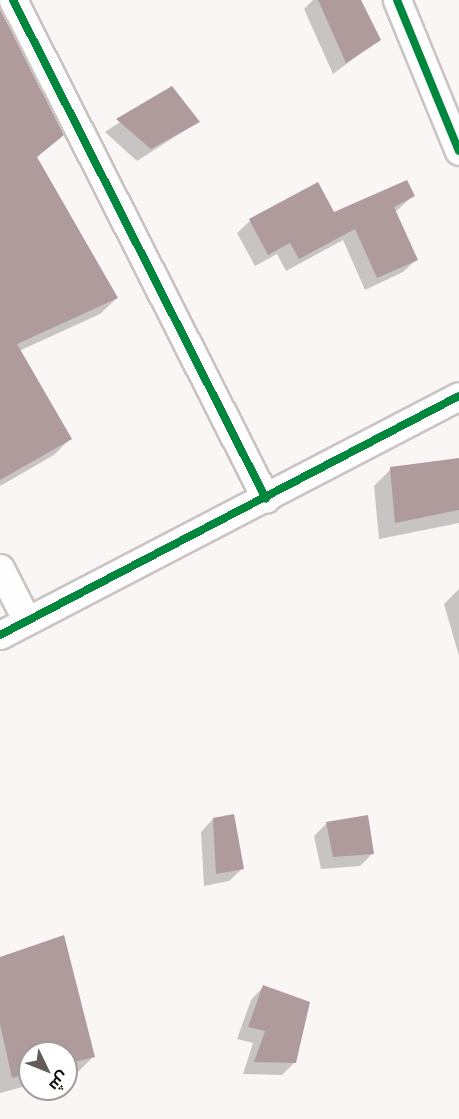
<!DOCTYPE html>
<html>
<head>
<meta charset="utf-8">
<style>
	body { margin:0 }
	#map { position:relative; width:459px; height:1119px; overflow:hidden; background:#faf6f6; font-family:Quicksand,Cairo,sans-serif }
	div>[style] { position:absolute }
	.shadow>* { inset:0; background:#0003 }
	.building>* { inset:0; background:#af9b9b }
	.roads { filter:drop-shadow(2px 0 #ccc3c3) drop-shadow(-2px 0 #ccc3c3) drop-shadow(0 2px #ccc3c3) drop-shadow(0 -2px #ccc3c3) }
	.street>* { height:27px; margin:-13.5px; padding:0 13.5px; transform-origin:13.5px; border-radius:13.5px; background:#fefefe }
	.cycleway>* { height:8px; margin:-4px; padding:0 4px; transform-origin:4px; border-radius:4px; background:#00873e }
	span { translate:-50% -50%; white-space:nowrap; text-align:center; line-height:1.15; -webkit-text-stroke:6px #fff; paint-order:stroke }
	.north { position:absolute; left:18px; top:1041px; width:60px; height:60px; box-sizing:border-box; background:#fff; border:2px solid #a19c9c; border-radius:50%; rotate:133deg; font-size:16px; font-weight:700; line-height:24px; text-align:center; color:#130808 }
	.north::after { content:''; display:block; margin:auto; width:21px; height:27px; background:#645b5b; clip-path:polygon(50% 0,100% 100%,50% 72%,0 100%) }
</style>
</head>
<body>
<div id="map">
	<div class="shadow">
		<i style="clip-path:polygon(313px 0,359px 0,379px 40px,333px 74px,304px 9px)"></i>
		<i style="clip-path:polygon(0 4px,62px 134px,36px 158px,117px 298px,100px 314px,19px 351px,70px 439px,54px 455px,0 486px)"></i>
		<i style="clip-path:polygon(172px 88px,198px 122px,137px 161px,105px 132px)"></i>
		<i style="clip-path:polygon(318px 184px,333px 214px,413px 196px,395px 212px,416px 260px,403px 272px,365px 290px,343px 240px,286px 271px,277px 254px,255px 266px,237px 233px,250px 221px)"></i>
		<i style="clip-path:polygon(459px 460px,459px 523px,379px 539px,374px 486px,391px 469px)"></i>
		<i style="clip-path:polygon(459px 589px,459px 656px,444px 604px)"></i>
		<i style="clip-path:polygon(213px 819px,242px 869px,229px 881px,204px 886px,201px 832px)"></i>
		<i style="clip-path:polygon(327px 823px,373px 853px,360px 866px,321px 869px,314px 836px)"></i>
		<i style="clip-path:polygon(0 959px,93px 1057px,76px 1074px,66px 1076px,66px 1053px,30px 1053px,30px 1085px,0 1093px)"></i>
		<i style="clip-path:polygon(263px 987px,295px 1062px,282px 1075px,243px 1074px,253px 1043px,237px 1039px,251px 1000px)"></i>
	</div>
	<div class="building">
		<i style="clip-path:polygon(318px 0,361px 0,381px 40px,346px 63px)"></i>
		<i style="clip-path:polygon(0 9px,64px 135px,37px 157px,118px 298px,17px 344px,72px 439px,0 480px)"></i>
		<i style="clip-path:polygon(172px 86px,200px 122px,151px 149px,116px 119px)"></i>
		<i style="clip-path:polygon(407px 180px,415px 196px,394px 207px,418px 260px,377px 278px,355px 229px,299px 259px,290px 243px,268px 255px,249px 219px,318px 182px,334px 212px)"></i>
		<i style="clip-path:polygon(459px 458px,459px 510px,395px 523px,390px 467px)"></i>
		<i style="clip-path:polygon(234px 814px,244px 869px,216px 874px,213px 818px)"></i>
		<i style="clip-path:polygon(368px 815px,374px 854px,333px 857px,326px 822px)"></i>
		<i style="clip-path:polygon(64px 935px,95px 1057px,66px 1064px,66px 1053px,30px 1053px,30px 1073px,12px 1078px,0 1024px,0 957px)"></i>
		<i style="clip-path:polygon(263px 985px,310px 1002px,296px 1063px,254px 1062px,265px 1031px,248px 1027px)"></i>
	</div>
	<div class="roads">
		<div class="street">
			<i style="left:13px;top:0;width:559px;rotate:63.11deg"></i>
			<i style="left:397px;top:0;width:163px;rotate:67.7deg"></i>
			<i style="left:0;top:568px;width:59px;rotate:63deg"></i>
			<i style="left:0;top:635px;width:517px;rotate:-27.51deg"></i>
		</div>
	</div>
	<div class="cycleway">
		<i style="left:13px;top:0;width:559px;rotate:63.11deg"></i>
		<i style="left:397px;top:0;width:163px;rotate:67.7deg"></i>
		<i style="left:0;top:635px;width:517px;rotate:-27.51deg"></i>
	</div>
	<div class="north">ش</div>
</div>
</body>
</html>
